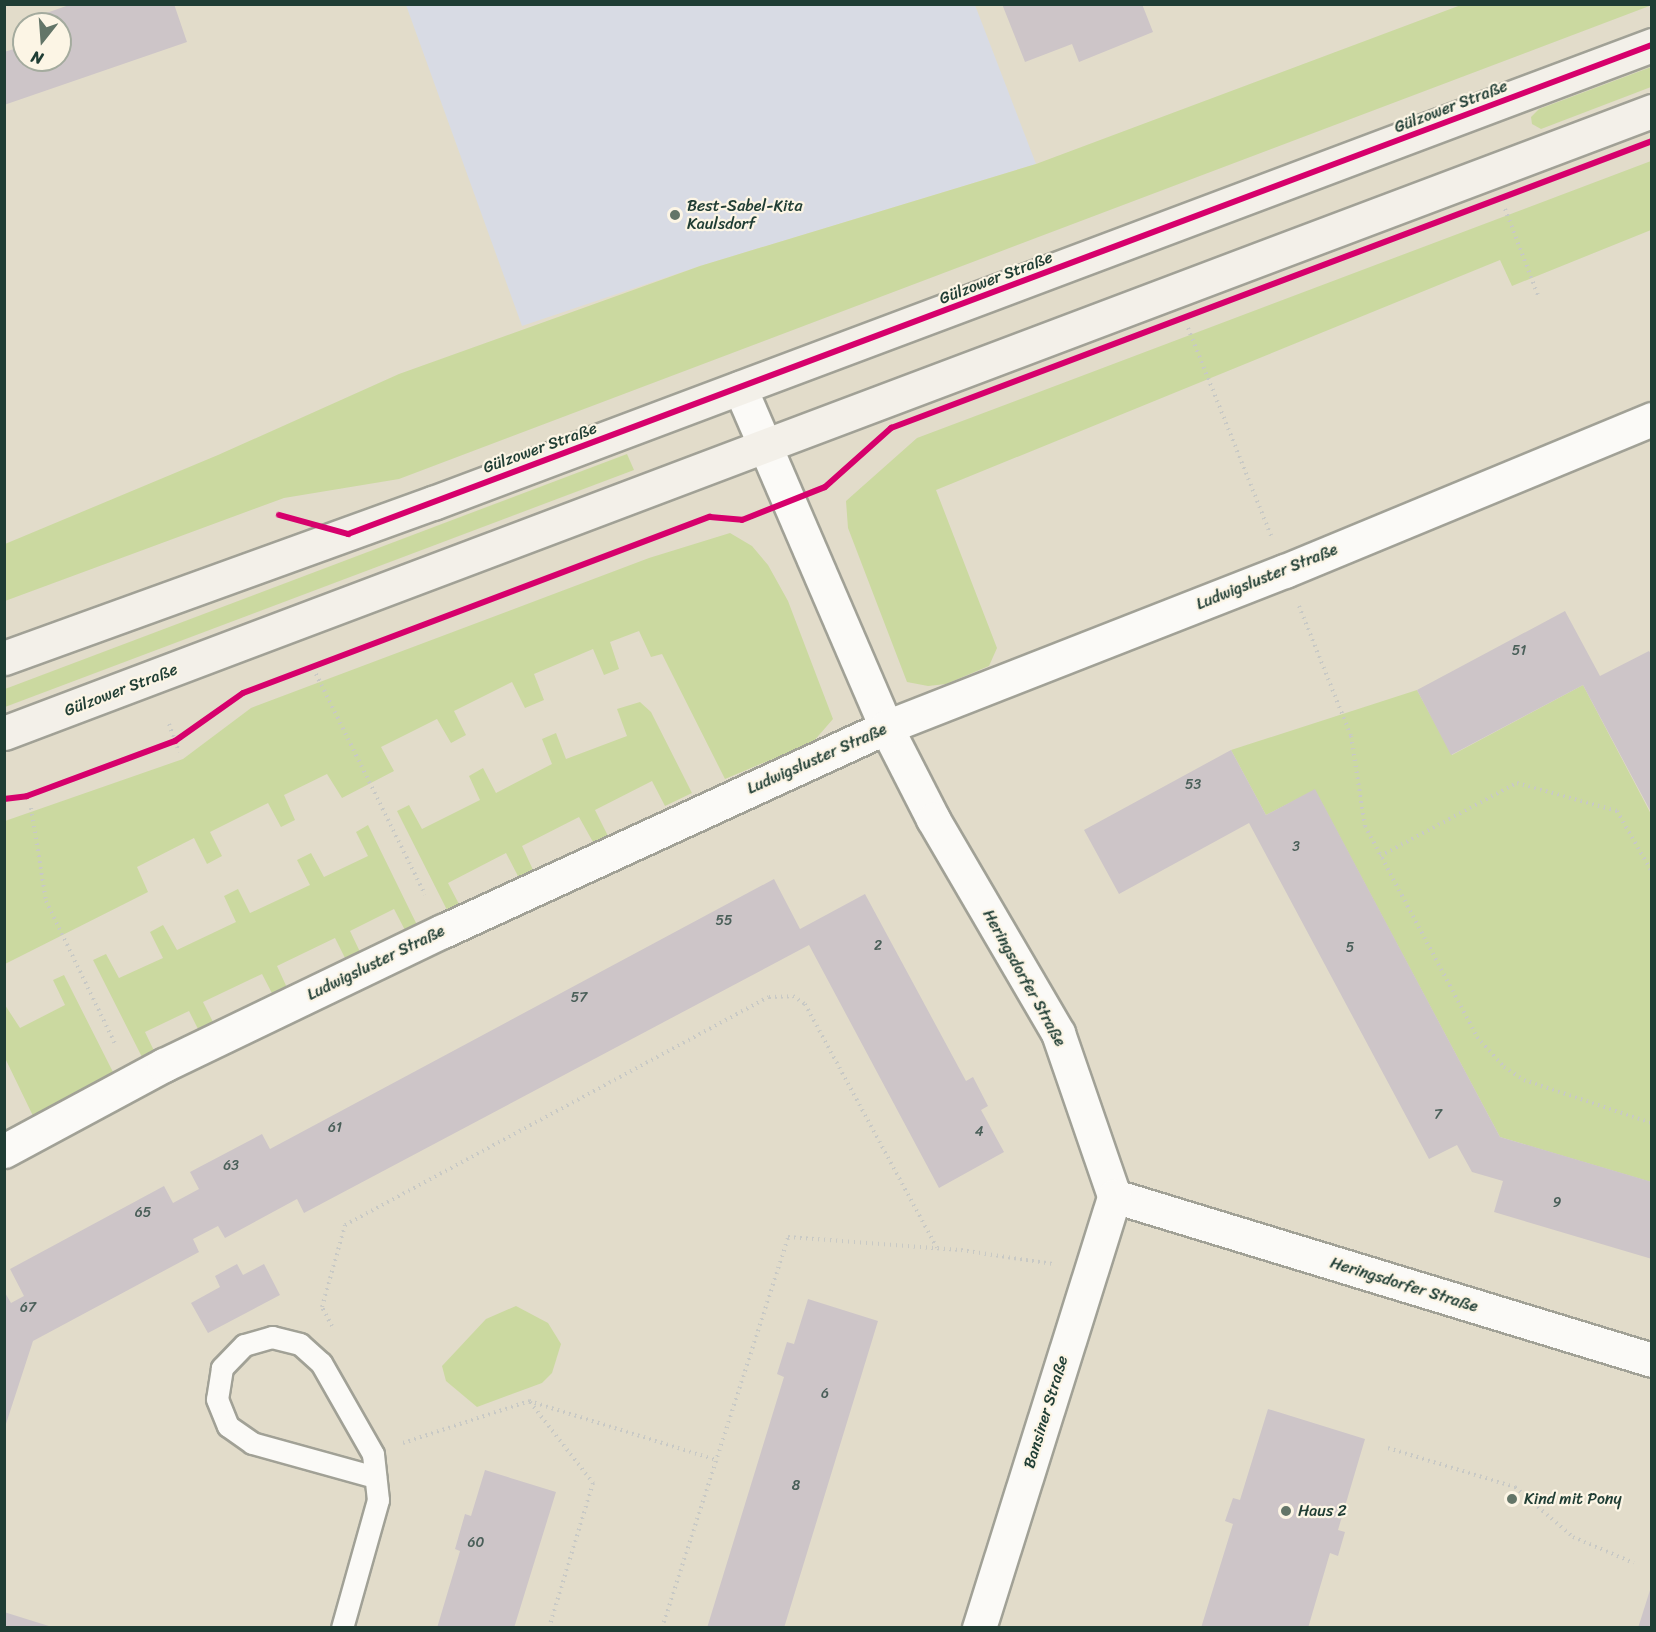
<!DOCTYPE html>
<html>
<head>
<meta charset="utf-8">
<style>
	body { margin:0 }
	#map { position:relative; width:1656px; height:1632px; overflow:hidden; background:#e2dcca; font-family:Sriracha,sans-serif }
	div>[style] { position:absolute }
	.built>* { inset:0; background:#d8dbe4 }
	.green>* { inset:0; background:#cbd9a0 }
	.building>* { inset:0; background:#cdc5c8 }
	.path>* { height:4px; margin-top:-2px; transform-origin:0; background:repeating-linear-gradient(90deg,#c8c9c5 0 1.5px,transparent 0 6px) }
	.roads { filter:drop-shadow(2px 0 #a1a196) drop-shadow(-2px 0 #a1a196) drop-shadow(0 2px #a1a196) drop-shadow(0 -2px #a1a196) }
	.service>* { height:21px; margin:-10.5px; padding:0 10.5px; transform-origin:10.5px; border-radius:10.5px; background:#fbfaf7 }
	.minor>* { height:33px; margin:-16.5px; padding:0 16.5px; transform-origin:16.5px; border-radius:16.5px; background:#fbfaf7 }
	.secondary>* { height:33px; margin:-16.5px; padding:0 16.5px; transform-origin:16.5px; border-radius:16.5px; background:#f3f0e9 }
	.cycleway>* { height:6px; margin:-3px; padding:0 3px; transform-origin:3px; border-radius:3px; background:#d6006c }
	.dots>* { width:16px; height:16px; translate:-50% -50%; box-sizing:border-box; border:3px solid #fcf5e5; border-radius:50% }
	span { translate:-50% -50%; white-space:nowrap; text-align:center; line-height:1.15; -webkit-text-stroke:4.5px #fcf5e5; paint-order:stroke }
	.number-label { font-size:14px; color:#4a5f59 }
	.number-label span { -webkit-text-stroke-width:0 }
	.street-label { font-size:16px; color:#1f3d34 }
	.poi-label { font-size:16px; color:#1f3d34 }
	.left { translate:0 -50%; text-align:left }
	.frame { position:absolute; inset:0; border:6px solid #1f3d34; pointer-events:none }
	.north { position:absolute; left:12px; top:12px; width:60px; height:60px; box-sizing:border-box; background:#fcf5e5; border:2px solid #a4ab9e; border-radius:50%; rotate:197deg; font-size:16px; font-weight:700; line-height:24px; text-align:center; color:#1f3d34 }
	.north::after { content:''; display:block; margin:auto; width:21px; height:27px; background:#637568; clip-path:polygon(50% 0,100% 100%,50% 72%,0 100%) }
</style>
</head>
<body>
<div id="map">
	<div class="built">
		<i style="clip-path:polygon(406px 5px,975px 5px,1036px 164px,700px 266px,522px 326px)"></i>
	</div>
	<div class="green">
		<i style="clip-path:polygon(1461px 5px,1652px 5px,399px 479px,284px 498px,5px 601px,5px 544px,218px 455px,399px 374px,700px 266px,1036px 164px)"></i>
		<i style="clip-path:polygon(1651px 67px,1651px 87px,1541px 129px,1532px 124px,1531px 117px,1539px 109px)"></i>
		<i style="clip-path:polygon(1651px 161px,1651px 230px,1512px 286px,1500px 260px,936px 490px,997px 648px,989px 666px,946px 684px,928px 686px,907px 682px,848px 528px,846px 501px,917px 438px)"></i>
		<i style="clip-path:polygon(627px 454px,634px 470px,5px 707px,5px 689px)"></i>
		<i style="clip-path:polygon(730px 533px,752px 546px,768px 565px,788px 601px,833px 719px,813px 742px,725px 779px,662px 654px,651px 657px,639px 631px,610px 642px,619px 669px,604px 675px,593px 649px,534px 674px,544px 700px,525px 708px,512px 682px,454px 711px,466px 735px,451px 743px,437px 719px,381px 747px,394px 771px,342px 798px,327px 774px,284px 795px,295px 820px,281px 827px,268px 803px,210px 832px,222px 856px,207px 864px,194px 838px,137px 867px,148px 892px,5px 964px,5px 821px,183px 759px,251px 708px,649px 558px)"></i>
		<i style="clip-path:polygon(1583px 685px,1651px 814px,1651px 1182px,1500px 1137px,1315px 790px,1266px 815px,1231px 750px,1417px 690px,1452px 755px)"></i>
		<i style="clip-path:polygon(640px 702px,651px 712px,692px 793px,665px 806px,652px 781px,595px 810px,608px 836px,593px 842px,579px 817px,522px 846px,534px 872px,519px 878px,506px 853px,448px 883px,461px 908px,449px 914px,397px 811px,409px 805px,422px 829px,480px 800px,469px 776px,483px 768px,496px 793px,552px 764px,542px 739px,556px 733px,566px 759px,627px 736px,617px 709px)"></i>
		<i style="clip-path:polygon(368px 825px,419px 929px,407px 934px,394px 909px,350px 931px,362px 956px,347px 962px,335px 938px,277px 966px,289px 992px,275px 999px,262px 974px,203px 1002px,216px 1028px,201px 1035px,189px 1011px,145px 1032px,157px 1057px,145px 1063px,93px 960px,106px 954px,119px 978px,163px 958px,150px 932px,163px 925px,177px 950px,236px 922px,224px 896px,238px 889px,250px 913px,310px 885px,297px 860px,311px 853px,324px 877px,368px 856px,356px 832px)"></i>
		<i style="clip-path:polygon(64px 975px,116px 1078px,34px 1118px,5px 1058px,5px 1005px,20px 1028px,65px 1005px,53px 980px)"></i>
		<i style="clip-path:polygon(516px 1306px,548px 1323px,561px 1344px,552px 1373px,542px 1383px,477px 1407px,446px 1381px,442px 1366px,486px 1319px)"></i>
	</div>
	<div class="building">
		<i style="clip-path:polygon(72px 4px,174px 4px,187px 42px,4px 105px,4px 52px,24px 46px,24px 60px,60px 60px,60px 24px,37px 24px,35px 17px)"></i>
		<i style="clip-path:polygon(1002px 4px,1142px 4px,1153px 32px,1079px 62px,1072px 44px,1025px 62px)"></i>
		<i style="clip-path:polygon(1565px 611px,1600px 676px,1649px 651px,1652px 656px,1652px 814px,1583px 685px,1451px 755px,1417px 690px)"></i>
		<i style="clip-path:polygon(1231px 750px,1266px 815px,1315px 789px,1500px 1137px,1652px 1182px,1652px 1259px,1494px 1212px,1503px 1181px,1472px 1172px,1457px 1145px,1429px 1159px,1249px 823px,1119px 894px,1084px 830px)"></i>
		<i style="clip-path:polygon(774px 879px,800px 929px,865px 894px,966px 1081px,973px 1077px,988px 1106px,981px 1110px,1004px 1152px,939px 1188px,809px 945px,304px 1213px,297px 1199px,225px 1238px,218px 1226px,193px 1239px,199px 1252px,33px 1341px,4px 1430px,4px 1291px,11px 1303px,24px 1296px,10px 1269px,164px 1186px,173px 1203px,199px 1189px,190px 1172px,262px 1134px,270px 1149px)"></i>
		<i style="clip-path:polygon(237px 1264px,243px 1275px,264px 1264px,280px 1295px,208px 1333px,191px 1303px,220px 1287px,215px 1276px)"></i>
		<i style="clip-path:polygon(808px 1299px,878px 1321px,784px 1628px,707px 1628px,784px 1377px,777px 1374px,787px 1342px,794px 1344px)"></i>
		<i style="clip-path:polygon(1268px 1409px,1365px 1439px,1338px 1530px,1345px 1532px,1338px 1556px,1330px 1553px,1308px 1628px,1201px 1628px,1233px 1524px,1225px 1521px,1233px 1498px,1240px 1500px)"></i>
		<i style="clip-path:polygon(485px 1470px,556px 1492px,514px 1628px,437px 1628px,460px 1551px,455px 1549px,465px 1514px,471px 1516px)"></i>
		<i style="clip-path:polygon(1651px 1587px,1652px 1628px,1638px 1628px)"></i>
		<i style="clip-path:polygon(4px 1612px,52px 1627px,52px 1628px,4px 1628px)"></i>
	</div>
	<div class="path">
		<i style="left:1505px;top:209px;width:95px;rotate:69.1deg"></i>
		<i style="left:1188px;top:328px;width:224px;rotate:68.2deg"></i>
		<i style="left:1299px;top:606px;width:140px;rotate:68.2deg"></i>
		<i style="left:1351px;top:736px;width:91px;rotate:81.2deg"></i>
		<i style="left:1365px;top:826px;width:239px;rotate:62deg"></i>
		<i style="left:1477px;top:1037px;width:40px;rotate:48deg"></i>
		<i style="left:1504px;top:1067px;width:24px;rotate:33deg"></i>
		<i style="left:1524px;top:1080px;width:135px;rotate:18.6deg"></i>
		<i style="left:316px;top:674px;width:246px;rotate:63.7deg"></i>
		<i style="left:169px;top:724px;width:30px;rotate:70deg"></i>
		<i style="left:31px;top:808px;width:94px;rotate:80.8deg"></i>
		<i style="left:46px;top:901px;width:161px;rotate:64.2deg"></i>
		<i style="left:1380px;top:856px;width:155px;rotate:-28.1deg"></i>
		<i style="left:1517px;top:783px;width:104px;rotate:15.6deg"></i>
		<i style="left:1617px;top:811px;width:70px;rotate:60.2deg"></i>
		<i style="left:332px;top:1326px;width:21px;rotate:-118deg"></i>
		<i style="left:322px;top:1307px;width:85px;rotate:-74.3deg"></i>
		<i style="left:345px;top:1225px;width:481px;rotate:-28.3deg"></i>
		<i style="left:769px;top:997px;width:24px;rotate:-2deg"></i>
		<i style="left:793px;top:996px;width:14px;rotate:34deg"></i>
		<i style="left:805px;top:1004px;width:277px;rotate:61.6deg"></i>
		<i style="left:530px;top:1402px;width:103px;rotate:52.1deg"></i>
		<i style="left:593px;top:1483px;width:152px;rotate:106.9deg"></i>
		<i style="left:403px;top:1443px;width:133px;rotate:-18.4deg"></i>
		<i style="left:529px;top:1401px;width:196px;rotate:17.5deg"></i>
		<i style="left:1388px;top:1448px;width:133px;rotate:17.1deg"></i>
		<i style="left:1515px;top:1487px;width:77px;rotate:40.8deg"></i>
		<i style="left:1573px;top:1537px;width:66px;rotate:23.1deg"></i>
		<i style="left:662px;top:1628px;width:411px;rotate:-72.1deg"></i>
		<i style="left:788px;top:1237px;width:173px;rotate:4.3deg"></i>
		<i style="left:961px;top:1250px;width:93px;rotate:8.7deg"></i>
	</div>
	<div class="roads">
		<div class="service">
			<i style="left:342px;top:1628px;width:133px;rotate:-74.3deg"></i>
			<i style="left:378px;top:1500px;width:46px;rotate:-96.2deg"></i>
			<i style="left:373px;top:1454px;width:105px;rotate:-119.7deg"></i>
			<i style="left:321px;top:1363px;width:28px;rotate:-138deg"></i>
			<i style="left:300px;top:1344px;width:29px;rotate:-166deg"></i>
			<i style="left:272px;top:1337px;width:29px;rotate:164deg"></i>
			<i style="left:244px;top:1345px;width:32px;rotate:134deg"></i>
			<i style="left:222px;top:1368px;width:31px;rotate:99deg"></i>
			<i style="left:217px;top:1399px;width:29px;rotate:68deg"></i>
			<i style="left:228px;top:1426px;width:29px;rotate:35deg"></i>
			<i style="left:252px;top:1443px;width:128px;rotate:15.5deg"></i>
		</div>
		<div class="minor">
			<i style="left:740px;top:388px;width:369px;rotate:66.7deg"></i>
			<i style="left:886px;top:727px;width:103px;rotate:62.9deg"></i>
			<i style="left:933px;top:819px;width:248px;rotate:59.7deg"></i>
			<i style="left:1058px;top:1033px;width:172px;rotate:71deg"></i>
			<i style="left:4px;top:1151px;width:182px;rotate:-28.3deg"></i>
			<i style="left:164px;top:1065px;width:310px;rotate:-25.7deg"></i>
			<i style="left:443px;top:931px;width:488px;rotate:-24.7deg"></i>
			<i style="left:886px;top:727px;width:428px;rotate:-21.4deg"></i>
			<i style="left:1285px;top:571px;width:397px;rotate:-22.5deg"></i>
			<i style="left:1114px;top:1196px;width:562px;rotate:16.95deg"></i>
			<i style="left:979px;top:1628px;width:453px;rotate:-72.6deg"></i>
		</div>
		<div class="secondary">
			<i style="left:4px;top:658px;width:456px;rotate:-19.9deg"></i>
			<i style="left:433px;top:503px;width:1302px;rotate:-20.59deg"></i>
			<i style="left:4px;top:733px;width:1761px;rotate:-20.68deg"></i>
		</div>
	</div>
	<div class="cycleway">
		<i style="left:279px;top:515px;width:72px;rotate:15.4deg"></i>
		<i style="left:348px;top:534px;width:1393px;rotate:-20.56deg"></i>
		<i style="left:4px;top:799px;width:23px;rotate:-7deg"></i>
		<i style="left:27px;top:796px;width:158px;rotate:-20.4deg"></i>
		<i style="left:175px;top:741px;width:83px;rotate:-35.2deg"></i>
		<i style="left:243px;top:693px;width:499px;rotate:-20.7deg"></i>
		<i style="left:710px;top:517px;width:32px;rotate:5deg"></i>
		<i style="left:742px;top:520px;width:89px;rotate:-21.7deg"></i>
		<i style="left:825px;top:487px;width:89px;rotate:-41.8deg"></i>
		<i style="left:891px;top:428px;width:813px;rotate:-20.66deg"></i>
	</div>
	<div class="dots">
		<i style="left:675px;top:215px;background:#637568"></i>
		<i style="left:1512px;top:1499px;background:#637568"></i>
		<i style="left:1286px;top:1511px;background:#637568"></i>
	</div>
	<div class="number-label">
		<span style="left:1519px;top:651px">51</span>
		<span style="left:1193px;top:785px">53</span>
		<span style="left:1296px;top:847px">3</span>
		<span style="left:724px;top:921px">55</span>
		<span style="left:878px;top:946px">2</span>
		<span style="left:1350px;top:948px">5</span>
		<span style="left:579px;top:998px">57</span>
		<span style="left:1438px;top:1115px">7</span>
		<span style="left:335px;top:1128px">61</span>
		<span style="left:979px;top:1132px">4</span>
		<span style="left:231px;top:1166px">63</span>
		<span style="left:1557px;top:1203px">9</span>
		<span style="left:143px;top:1213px">65</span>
		<span style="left:28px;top:1308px">67</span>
		<span style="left:825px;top:1394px">6</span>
		<span style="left:796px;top:1486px">8</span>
		<span style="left:476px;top:1543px">60</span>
	</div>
	<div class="street-label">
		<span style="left:1451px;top:107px;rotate:-21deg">Gülzower Straße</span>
		<span style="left:996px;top:278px;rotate:-21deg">Gülzower Straße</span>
		<span style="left:540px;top:448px;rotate:-20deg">Gülzower Straße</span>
		<span style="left:1267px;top:577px;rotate:-22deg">Ludwigsluster Straße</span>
		<span style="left:121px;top:690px;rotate:-21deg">Gülzower Straße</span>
		<span style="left:817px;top:759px;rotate:-24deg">Ludwigsluster Straße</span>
		<span style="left:376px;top:963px;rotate:-26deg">Ludwigsluster Straße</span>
		<span style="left:1024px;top:978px;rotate:61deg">Heringsdorfer Straße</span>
		<span style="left:1404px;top:1285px;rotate:17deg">Heringsdorfer Straße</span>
		<span style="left:1046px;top:1412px;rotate:-73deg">Bansiner Straße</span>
	</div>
	<div class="poi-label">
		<span class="left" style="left:687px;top:215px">Best-Sabel-Kita<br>Kaulsdorf</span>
		<span class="left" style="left:1524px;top:1499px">Kind mit Pony</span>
		<span class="left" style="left:1298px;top:1511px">Haus 2</span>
	</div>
	<div class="frame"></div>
	<div class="north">N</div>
</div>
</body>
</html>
